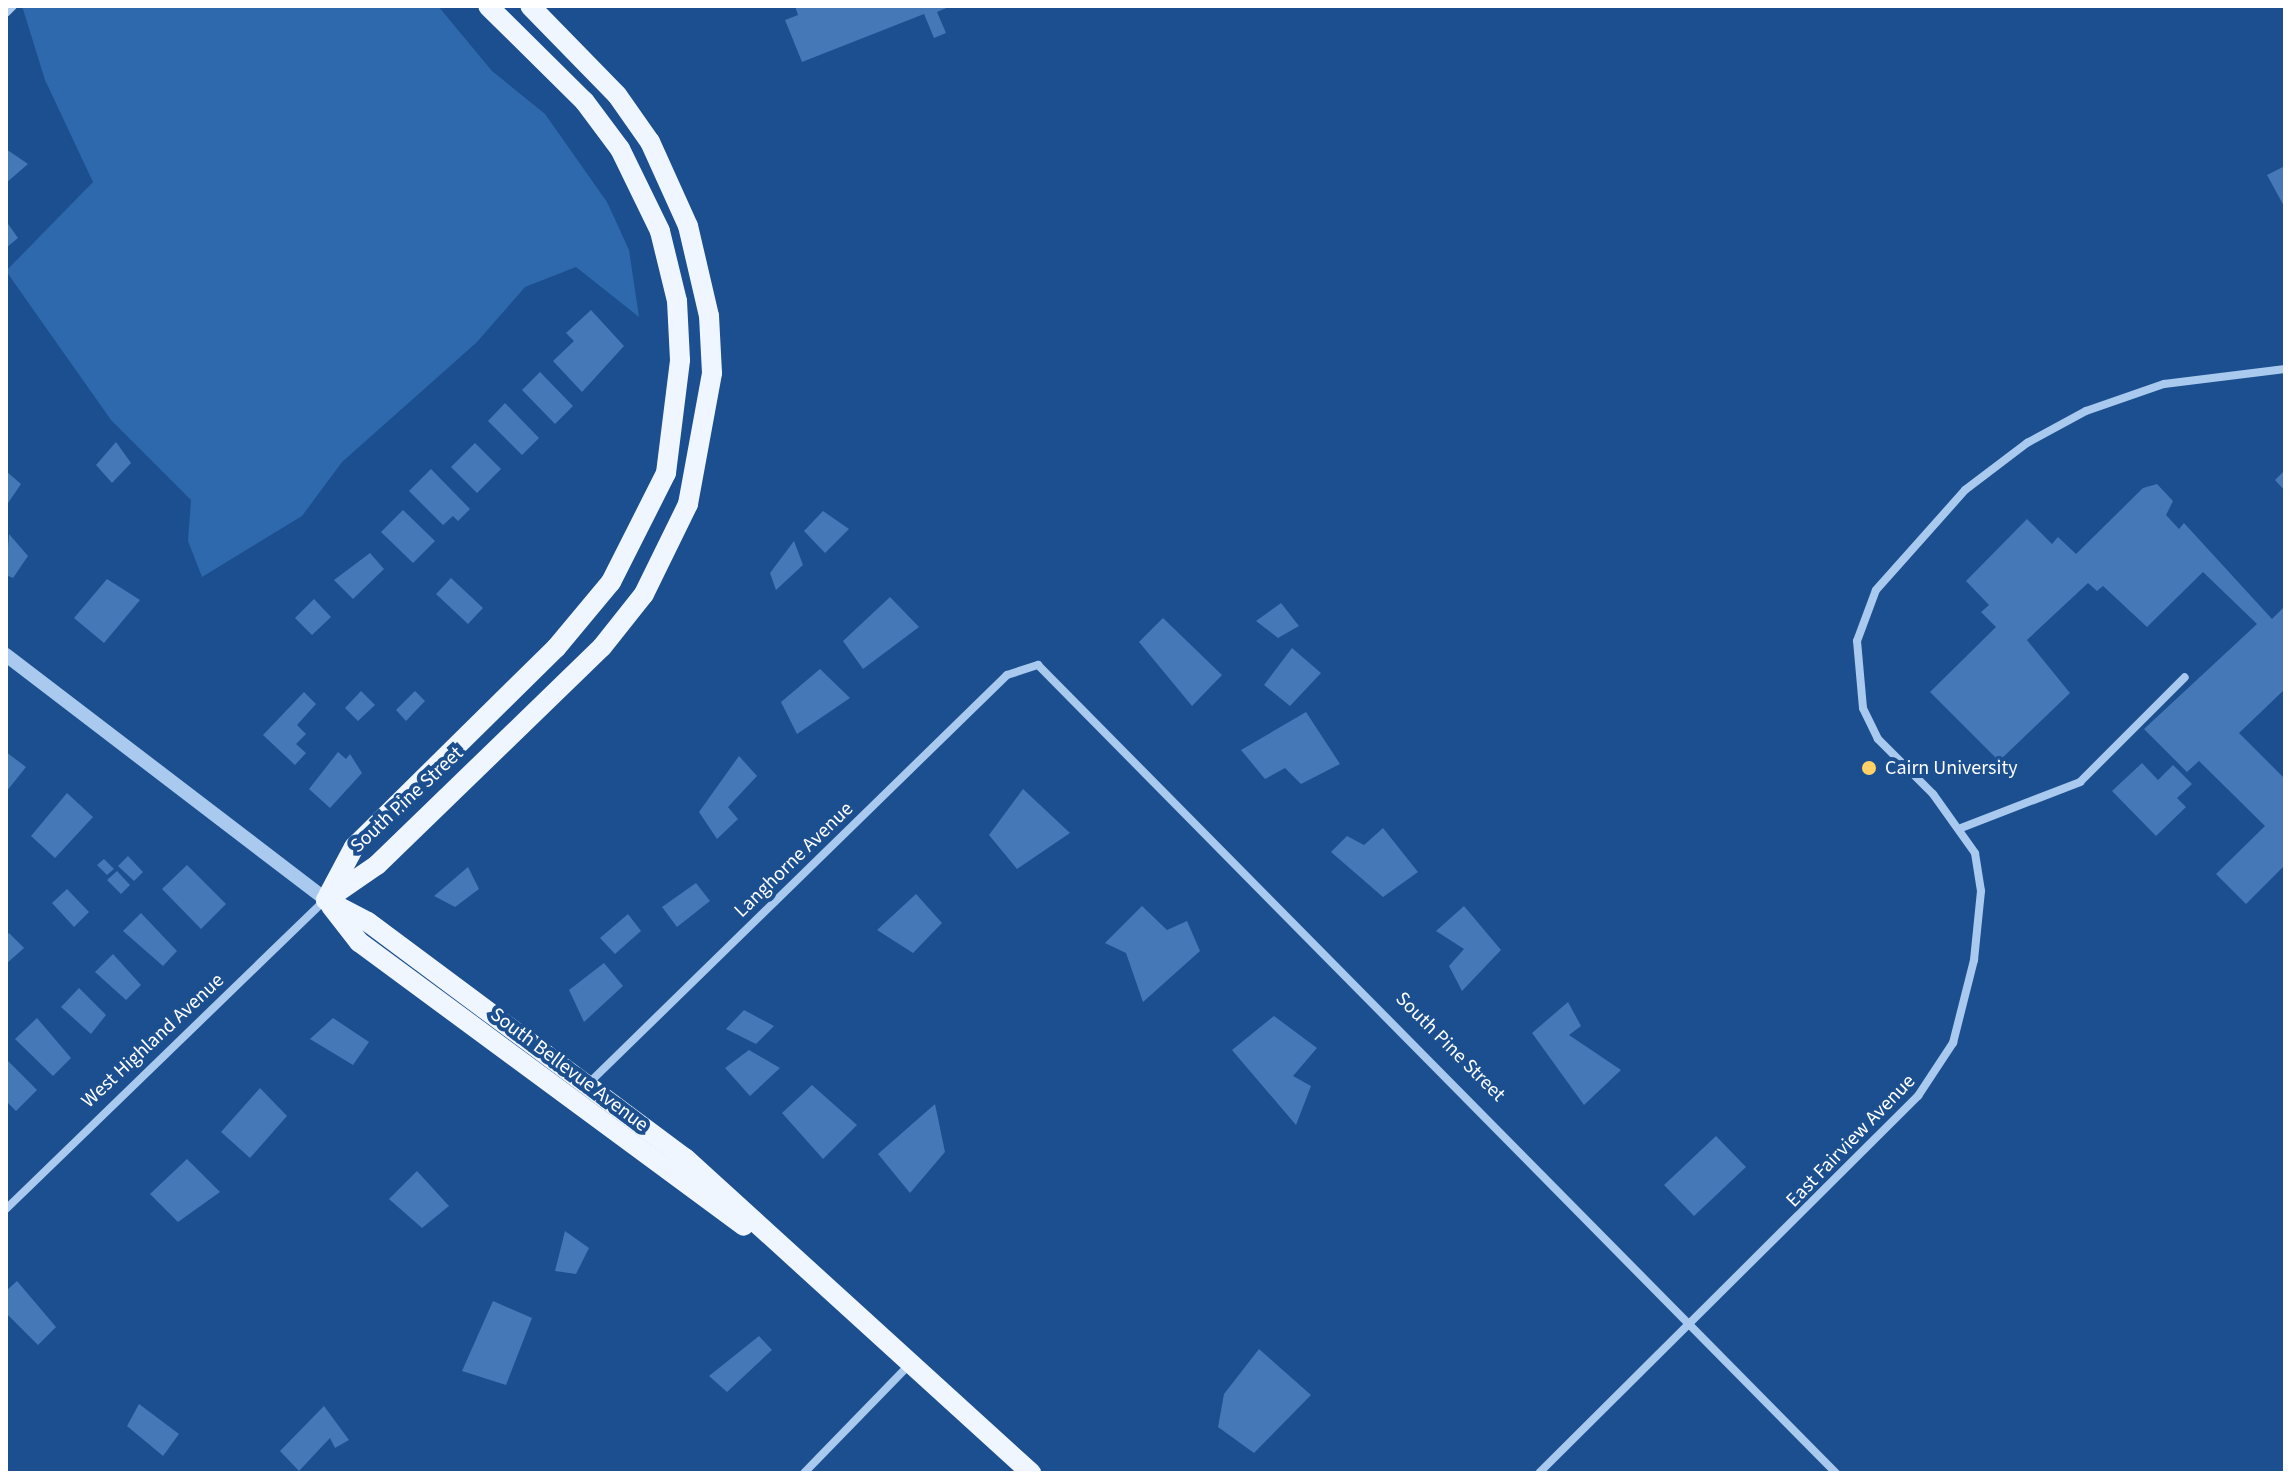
<!DOCTYPE html>
<html>
<head>
<meta charset="utf-8">
<style>
	body { margin:0 }
	#map { position:relative; width:2291px; height:1479px; overflow:hidden; background:#1b4f8f; font-family:"Source Sans 3",sans-serif }
	div>[style] { position:absolute }
	.green>* { inset:0; background:#2e69ad }
	.building>* { inset:0; background:#4478b7 }
	.minor>* { height:8px; margin:-4px; padding:0 4px; transform-origin:4px; border-radius:4px; background:#a9c9ee }
	.tertiary>* { height:14px; margin:-7px; padding:0 7px; transform-origin:7px; border-radius:7px; background:#a9c9ee }
	.primary>* { height:20px; margin:-10px; padding:0 10px; transform-origin:10px; border-radius:10px; background:#f0f6ff }
	.dots>* { width:22px; height:22px; translate:-50% -50%; box-sizing:border-box; border:4px solid #1b4f8f; border-radius:50% }
	span { translate:-50% -50%; white-space:nowrap; text-align:center; line-height:1.15; -webkit-text-stroke:8px #1b4f8f; paint-order:stroke }
	.poi-label { font-size:20px; color:#fff }
	.left { translate:0 -50%; text-align:left }
	.street-label { font-size:20px; color:#fff }
	.frame { position:absolute; inset:0; border:8px solid #fff; pointer-events:none }
</style>
</head>
<body>
<div id="map">
	<div class="green">
		<i style="clip-path:polygon(22px 6px,438px 6px,492px 71px,545px 114px,607px 202px,629px 250px,639px 317px,576px 267px,525px 287px,476px 343px,342px 462px,302px 516px,202px 577px,188px 541px,191px 500px,111px 420px,6px 271px,93px 182px,45px 80px)"></i>
	</div>
	<div class="building">
		<i style="clip-path:polygon(795px 6px,951px 6px,937px 12px,946px 33px,934px 38px,924px 14px,802px 62px,785px 20px,798px 15px)"></i>
		<i style="clip-path:polygon(6px 149px,28px 164px,6px 183px)"></i>
		<i style="clip-path:polygon(2285px 166px,2285px 208px,2267px 175px)"></i>
		<i style="clip-path:polygon(6px 221px,18px 238px,6px 248px)"></i>
		<i style="clip-path:polygon(591px 310px,624px 346px,582px 392px,553px 361px,574px 341px,566px 333px)"></i>
		<i style="clip-path:polygon(540px 372px,573px 406px,555px 424px,522px 390px)"></i>
		<i style="clip-path:polygon(505px 403px,539px 438px,522px 455px,488px 421px)"></i>
		<i style="clip-path:polygon(116px 442px,131px 463px,112px 483px,96px 465px)"></i>
		<i style="clip-path:polygon(475px 443px,501px 469px,477px 493px,451px 467px)"></i>
		<i style="clip-path:polygon(431px 469px,470px 509px,458px 521px,453px 516px,443px 525px,409px 491px)"></i>
		<i style="clip-path:polygon(2285px 470px,2285px 491px,2275px 480px)"></i>
		<i style="clip-path:polygon(6px 471px,21px 484px,6px 506px)"></i>
		<i style="clip-path:polygon(2157px 484px,2173px 501px,2166px 515px,2179px 529px,2184px 523px,2272px 619px,2285px 606px,2285px 689px,2239px 733px,2285px 779px,2285px 865px,2246px 904px,2216px 874px,2265px 826px,2199px 761px,2187px 772px,2144px 729px,2257px 624px,2203px 572px,2147px 627px,2103px 586px,2097px 591px,2088px 583px,2027px 640px,2070px 693px,1999px 761px,1930px 692px,1996px 627px,1981px 612px,1989px 605px,1966px 581px,2027px 519px,2052px 544px,2058px 537px,2076px 554px,2143px 488px)"></i>
		<i style="clip-path:polygon(403px 510px,435px 541px,413px 563px,381px 532px)"></i>
		<i style="clip-path:polygon(823px 511px,849px 529px,825px 553px,804px 531px)"></i>
		<i style="clip-path:polygon(9px 534px,28px 556px,13px 578px,6px 575px)"></i>
		<i style="clip-path:polygon(794px 541px,803px 565px,776px 590px,770px 573px)"></i>
		<i style="clip-path:polygon(370px 553px,384px 569px,353px 599px,334px 580px)"></i>
		<i style="clip-path:polygon(451px 578px,483px 608px,468px 624px,436px 594px)"></i>
		<i style="clip-path:polygon(107px 579px,140px 600px,104px 643px,74px 618px)"></i>
		<i style="clip-path:polygon(890px 597px,919px 627px,863px 669px,843px 641px)"></i>
		<i style="clip-path:polygon(314px 599px,331px 617px,312px 635px,295px 618px)"></i>
		<i style="clip-path:polygon(1281px 603px,1299px 626px,1278px 638px,1256px 621px)"></i>
		<i style="clip-path:polygon(1163px 618px,1222px 675px,1192px 706px,1139px 642px)"></i>
		<i style="clip-path:polygon(1292px 648px,1321px 673px,1290px 706px,1264px 685px)"></i>
		<i style="clip-path:polygon(820px 669px,850px 698px,797px 734px,781px 702px)"></i>
		<i style="clip-path:polygon(361px 691px,375px 705px,358px 721px,345px 708px)"></i>
		<i style="clip-path:polygon(415px 691px,425px 701px,406px 721px,396px 710px)"></i>
		<i style="clip-path:polygon(304px 692px,316px 704px,297px 725px,306px 734px,296px 744px,306px 753px,295px 765px,263px 735px)"></i>
		<i style="clip-path:polygon(1306px 712px,1340px 764px,1301px 784px,1285px 768px,1265px 779px,1241px 750px)"></i>
		<i style="clip-path:polygon(6px 752px,26px 767px,6px 792px)"></i>
		<i style="clip-path:polygon(338px 752px,346px 759px,350px 754px,362px 773px,330px 808px,309px 789px)"></i>
		<i style="clip-path:polygon(739px 756px,757px 776px,728px 807px,738px 819px,717px 839px,699px 812px)"></i>
		<i style="clip-path:polygon(2142px 763px,2158px 780px,2173px 765px,2192px 784px,2177px 798px,2186px 807px,2156px 836px,2112px 791px)"></i>
		<i style="clip-path:polygon(1023px 789px,1070px 833px,1017px 869px,989px 835px)"></i>
		<i style="clip-path:polygon(67px 793px,93px 817px,55px 858px,31px 836px)"></i>
		<i style="clip-path:polygon(1383px 828px,1418px 872px,1383px 897px,1331px 852px,1347px 836px,1364px 845px)"></i>
		<i style="clip-path:polygon(128px 856px,143px 872px,134px 881px,118px 866px)"></i>
		<i style="clip-path:polygon(104px 859px,114px 869px,107px 875px,97px 865px)"></i>
		<i style="clip-path:polygon(187px 865px,226px 904px,201px 929px,162px 889px)"></i>
		<i style="clip-path:polygon(468px 867px,479px 889px,455px 907px,434px 896px)"></i>
		<i style="clip-path:polygon(117px 871px,130px 885px,121px 894px,107px 880px)"></i>
		<i style="clip-path:polygon(696px 883px,710px 901px,677px 927px,662px 907px)"></i>
		<i style="clip-path:polygon(67px 889px,89px 912px,74px 927px,52px 903px)"></i>
		<i style="clip-path:polygon(916px 894px,942px 923px,913px 953px,877px 930px)"></i>
		<i style="clip-path:polygon(1142px 906px,1167px 930px,1187px 921px,1200px 951px,1143px 1002px,1126px 953px,1105px 943px)"></i>
		<i style="clip-path:polygon(1464px 906px,1501px 950px,1462px 991px,1449px 966px,1464px 949px,1436px 931px)"></i>
		<i style="clip-path:polygon(141px 913px,177px 951px,163px 966px,123px 931px)"></i>
		<i style="clip-path:polygon(628px 914px,641px 931px,615px 954px,600px 938px)"></i>
		<i style="clip-path:polygon(9px 933px,24px 948px,6px 964px,6px 936px)"></i>
		<i style="clip-path:polygon(113px 954px,141px 985px,126px 1000px,95px 972px)"></i>
		<i style="clip-path:polygon(604px 963px,623px 986px,584px 1022px,569px 990px)"></i>
		<i style="clip-path:polygon(79px 988px,106px 1015px,91px 1034px,61px 1007px)"></i>
		<i style="clip-path:polygon(1568px 1002px,1581px 1026px,1569px 1035px,1621px 1070px,1584px 1105px,1532px 1033px)"></i>
		<i style="clip-path:polygon(744px 1010px,774px 1026px,756px 1044px,726px 1029px)"></i>
		<i style="clip-path:polygon(1274px 1016px,1317px 1048px,1293px 1076px,1311px 1086px,1296px 1125px,1232px 1050px)"></i>
		<i style="clip-path:polygon(37px 1018px,71px 1058px,53px 1076px,15px 1039px)"></i>
		<i style="clip-path:polygon(333px 1018px,369px 1042px,353px 1065px,310px 1039px)"></i>
		<i style="clip-path:polygon(749px 1050px,780px 1068px,750px 1096px,725px 1068px)"></i>
		<i style="clip-path:polygon(6px 1059px,37px 1090px,16px 1111px,6px 1101px)"></i>
		<i style="clip-path:polygon(812px 1085px,857px 1125px,823px 1159px,782px 1113px)"></i>
		<i style="clip-path:polygon(260px 1088px,287px 1116px,250px 1158px,221px 1132px)"></i>
		<i style="clip-path:polygon(935px 1104px,945px 1152px,910px 1193px,878px 1154px)"></i>
		<i style="clip-path:polygon(1716px 1136px,1746px 1167px,1694px 1216px,1664px 1185px)"></i>
		<i style="clip-path:polygon(187px 1159px,220px 1192px,178px 1222px,150px 1194px)"></i>
		<i style="clip-path:polygon(417px 1171px,449px 1206px,422px 1228px,389px 1199px)"></i>
		<i style="clip-path:polygon(565px 1231px,589px 1248px,576px 1274px,555px 1271px)"></i>
		<i style="clip-path:polygon(17px 1281px,56px 1327px,38px 1345px,6px 1313px,6px 1291px)"></i>
		<i style="clip-path:polygon(493px 1301px,532px 1318px,506px 1385px,462px 1371px)"></i>
		<i style="clip-path:polygon(759px 1336px,772px 1350px,727px 1392px,709px 1376px)"></i>
		<i style="clip-path:polygon(1259px 1349px,1311px 1395px,1254px 1453px,1218px 1427px,1224px 1394px)"></i>
		<i style="clip-path:polygon(139px 1404px,179px 1434px,163px 1456px,127px 1426px)"></i>
		<i style="clip-path:polygon(324px 1406px,349px 1440px,335px 1448px,330px 1438px,299px 1471px,280px 1451px)"></i>
	</div>
	<div class="minor">
		<i style="left:6px;top:13px;width:10px;rotate:-45deg"></i>
		<i style="left:1961px;top:828px;width:128px;rotate:-21.1deg"></i>
		<i style="left:2080px;top:782px;width:148px;rotate:-45deg"></i>
		<i style="left:589px;top:1083px;width:584px;rotate:-44.31deg"></i>
		<i style="left:1007px;top:675px;width:33px;rotate:-18deg"></i>
		<i style="left:1038px;top:665px;width:1136px;rotate:45.36deg"></i>
		<i style="left:6px;top:1209px;width:444px;rotate:-44.1deg"></i>
		<i style="left:804px;top:1473px;width:151px;rotate:-45.8deg"></i>
		<i style="left:1539px;top:1473px;width:535px;rotate:-44.85deg"></i>
		<i style="left:1918px;top:1096px;width:64px;rotate:-56.6deg"></i>
		<i style="left:1953px;top:1043px;width:86px;rotate:-75.8deg"></i>
		<i style="left:1974px;top:960px;width:69px;rotate:-84.2deg"></i>
		<i style="left:1981px;top:891px;width:38px;rotate:-99deg"></i>
		<i style="left:1975px;top:853px;width:72px;rotate:-125.4deg"></i>
		<i style="left:1933px;top:794px;width:78px;rotate:-135deg"></i>
		<i style="left:1878px;top:739px;width:34px;rotate:-116deg"></i>
		<i style="left:1863px;top:708px;width:67px;rotate:-95.1deg"></i>
		<i style="left:1857px;top:641px;width:54px;rotate:-69.6deg"></i>
		<i style="left:1876px;top:590px;width:134px;rotate:-48.3deg"></i>
		<i style="left:1965px;top:490px;width:78px;rotate:-37.2deg"></i>
		<i style="left:2027px;top:443px;width:67px;rotate:-28.5deg"></i>
		<i style="left:2086px;top:411px;width:83px;rotate:-19.1deg"></i>
		<i style="left:2164px;top:384px;width:122px;rotate:-7.1deg"></i>
	</div>
	<div class="tertiary">
		<i style="left:6px;top:655px;width:403px;rotate:37.4deg"></i>
	</div>
	<div class="primary">
		<i style="left:328px;top:896px;width:55px;rotate:-62deg"></i>
		<i style="left:354px;top:847px;width:284px;rotate:-44.6deg"></i>
		<i style="left:556px;top:648px;width:86px;rotate:-50.2deg"></i>
		<i style="left:611px;top:582px;width:122px;rotate:-63.2deg"></i>
		<i style="left:666px;top:473px;width:114px;rotate:-82.9deg"></i>
		<i style="left:680px;top:360px;width:59px;rotate:-92.9deg"></i>
		<i style="left:677px;top:301px;width:72px;rotate:-103.7deg"></i>
		<i style="left:660px;top:231px;width:91px;rotate:-116deg"></i>
		<i style="left:620px;top:149px;width:59px;rotate:-126.7deg"></i>
		<i style="left:585px;top:102px;width:136px;rotate:-135.3deg"></i>
		<i style="left:326px;top:900px;width:62px;rotate:-34.5deg"></i>
		<i style="left:377px;top:865px;width:313px;rotate:-44.1deg"></i>
		<i style="left:602px;top:647px;width:68px;rotate:-51.6deg"></i>
		<i style="left:644px;top:594px;width:100px;rotate:-63.9deg"></i>
		<i style="left:688px;top:504px;width:133px;rotate:-79.6deg"></i>
		<i style="left:712px;top:373px;width:57px;rotate:-93deg"></i>
		<i style="left:709px;top:316px;width:92px;rotate:-103.1deg"></i>
		<i style="left:688px;top:226px;width:92px;rotate:-114.3deg"></i>
		<i style="left:650px;top:142px;width:57px;rotate:-125.1deg"></i>
		<i style="left:617px;top:95px;width:124px;rotate:-134.3deg"></i>
		<i style="left:326px;top:900px;width:47px;rotate:27.6deg"></i>
		<i style="left:368px;top:922px;width:395px;rotate:36.7deg"></i>
		<i style="left:685px;top:1158px;width:468px;rotate:42.3deg"></i>
		<i style="left:331px;top:906px;width:46px;rotate:52.1deg"></i>
		<i style="left:359px;top:942px;width:478px;rotate:36.4deg"></i>
	</div>
	<div class="dots">
		<i style="left:1869px;top:768px;background:#ffd166"></i>
	</div>
	<div class="poi-label">
		<span class="left" style="left:1885px;top:768px">Cairn University</span>
	</div>
	<div class="street-label">
		<span style="left:407px;top:800px;rotate:-43deg">South Pine Street</span>
		<span style="left:794px;top:860px;rotate:-44deg">Langhorne Avenue</span>
		<span style="left:153px;top:1041px;rotate:-43deg">West Highland Avenue</span>
		<span style="left:1450px;top:1047px;rotate:45deg">South Pine Street</span>
		<span style="left:569px;top:1070px;rotate:37deg">South Bellevue Avenue</span>
		<span style="left:1851px;top:1141px;rotate:-46deg">East Fairview Avenue</span>
	</div>
	<div class="frame"></div>
</div>
</body>
</html>
